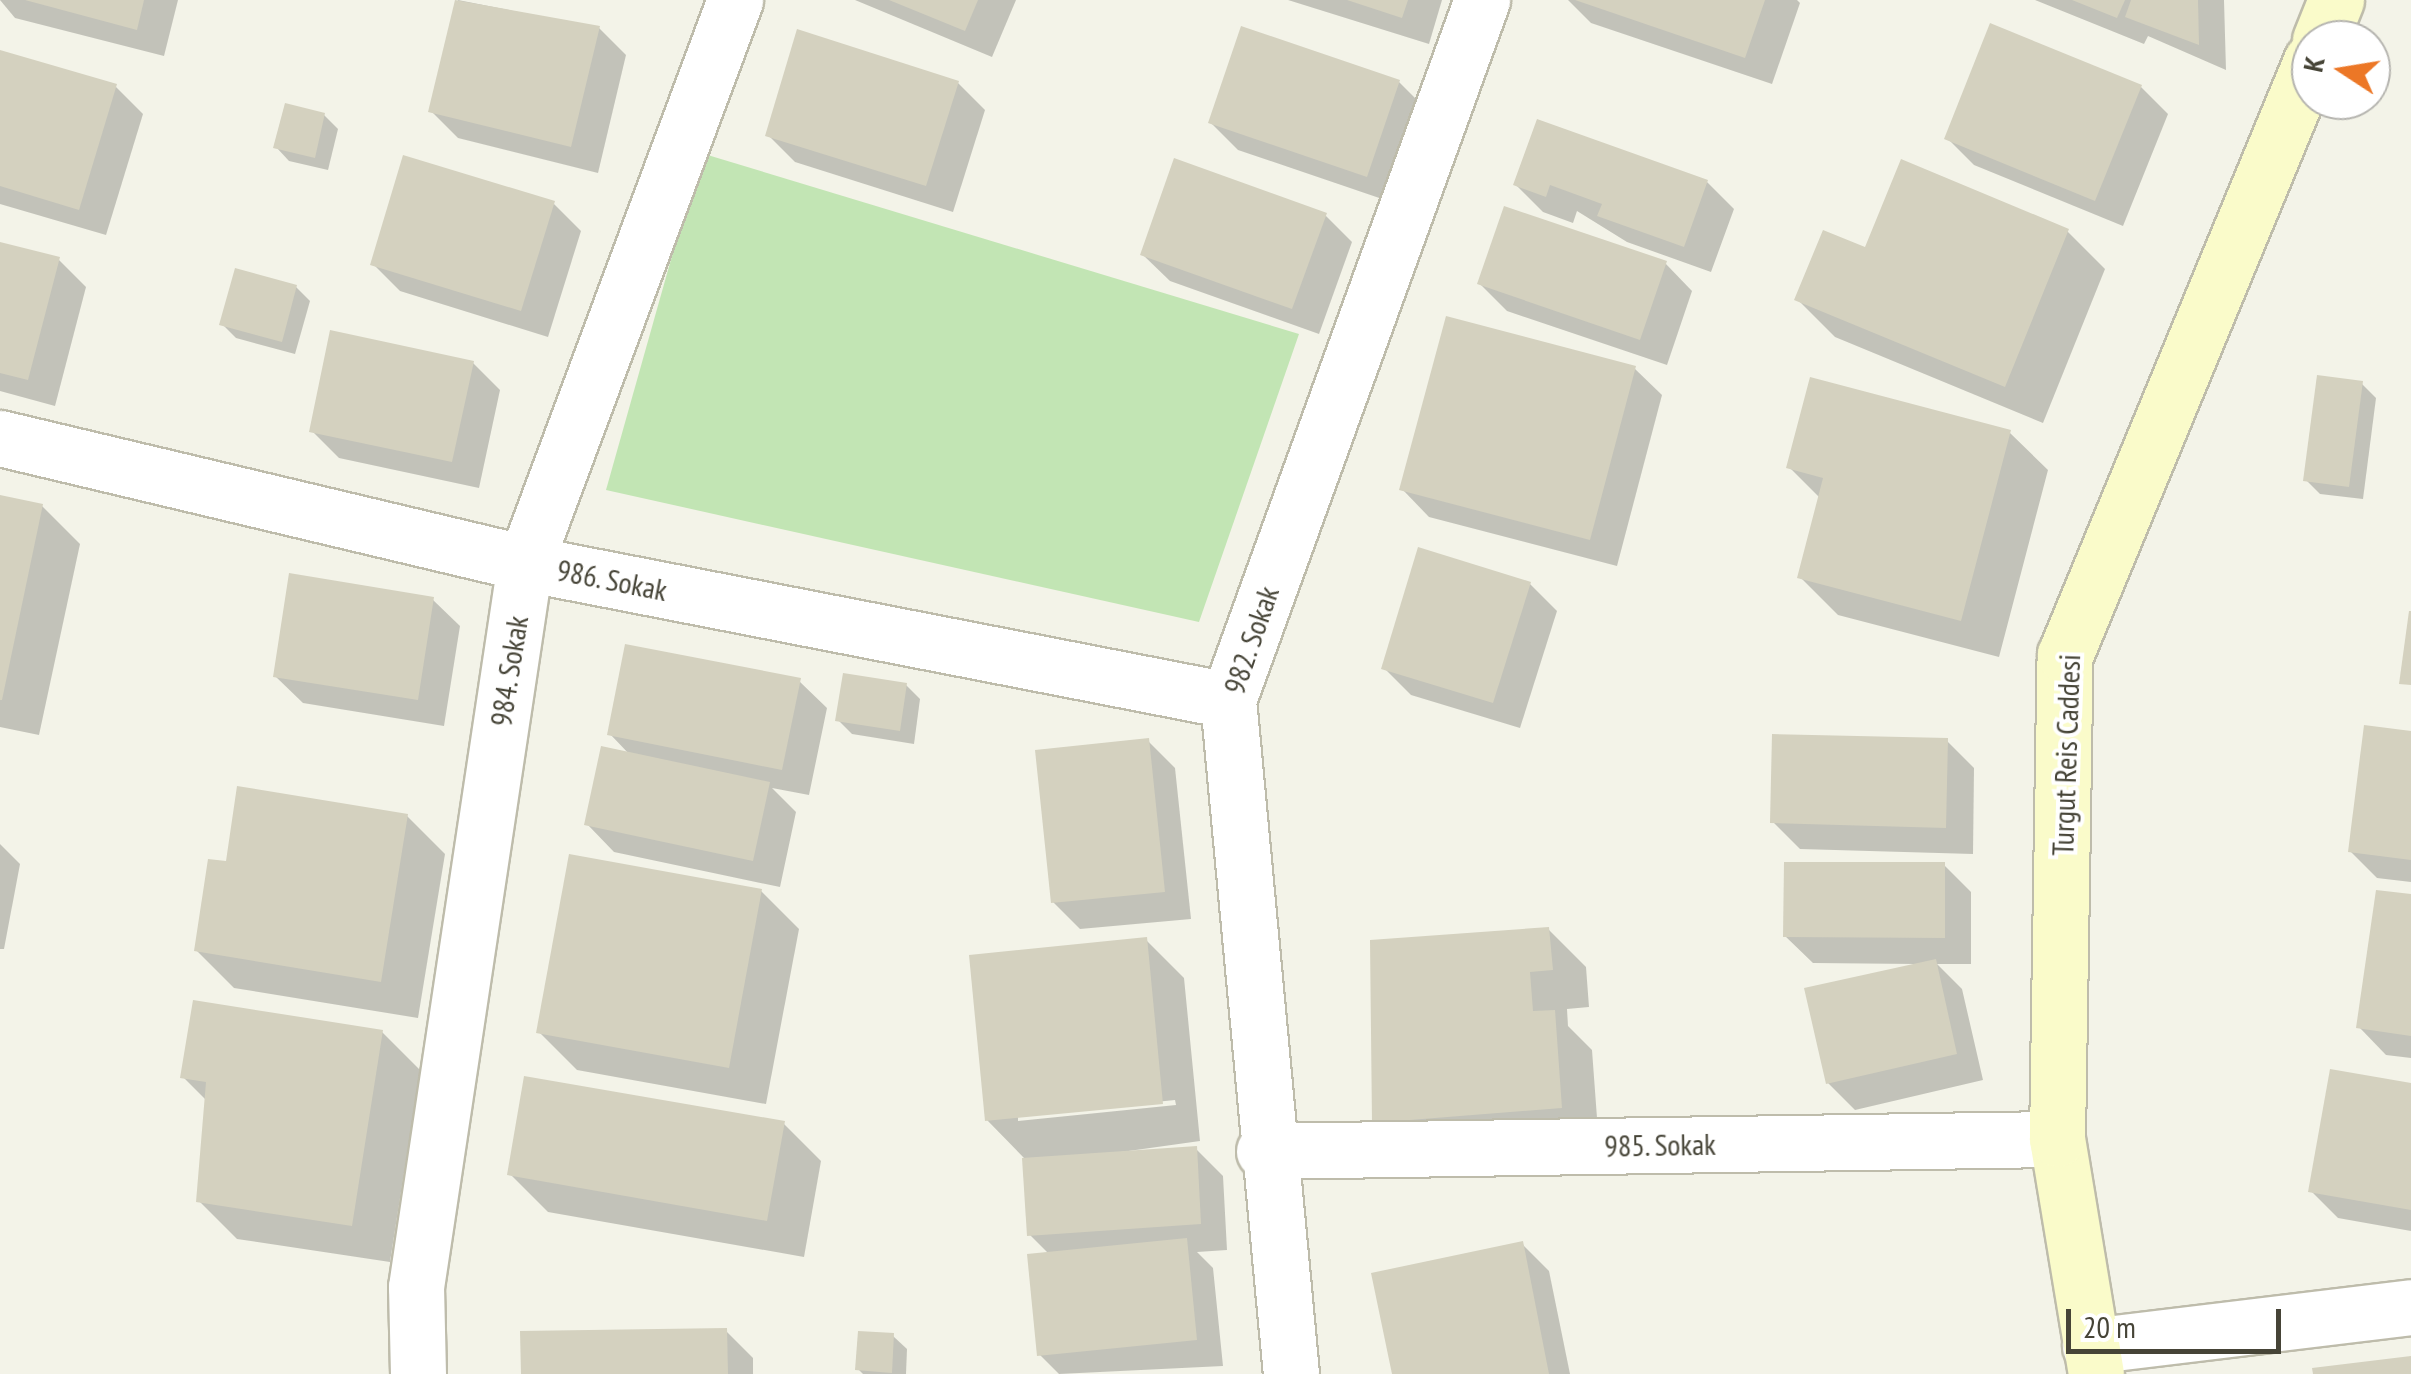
<!DOCTYPE html>
<html>
<head>
<meta charset="utf-8">
<style>
	body { margin:0 }
	#map { position:relative; width:2411px; height:1374px; overflow:hidden; background:#f3f3e8; font-family:"PT Sans Narrow",sans-serif }
	div>[style] { position:absolute }
	.green>* { inset:0; background:#c2e5b4 }
	.shadow>* { inset:0; background:#0003 }
	.building>* { inset:0; background:#d4d1bf }
	.roads { filter:drop-shadow(2px 0 #bebcab) drop-shadow(-2px 0 #bebcab) drop-shadow(0 2px #bebcab) drop-shadow(0 -2px #bebcab) }
	.minor>* { height:55px; margin:-27.5px; padding:0 27.5px; transform-origin:27.5px; border-radius:27.5px; background:#fff }
	.secondary>* { height:55px; margin:-27.5px; padding:0 27.5px; transform-origin:27.5px; border-radius:27.5px; background:#fafbca }
	span { translate:-50% -50%; white-space:nowrap; text-align:center; line-height:1.15; -webkit-text-stroke:8px #fff; paint-order:stroke }
	.street-label { font-size:30px; color:#464437 }
	.north { position:absolute; left:2291px; top:20px; width:100px; height:100px; box-sizing:border-box; background:#fff; border:2px solid #b5b4af; border-radius:50%; rotate:282deg; font-size:28px; font-weight:700; line-height:40px; text-align:center; color:#464437 }
	.north::after { content:''; display:block; margin:auto; width:35px; height:45px; background:#ec7726; clip-path:polygon(50% 0,100% 100%,50% 72%,0 100%) }
	.scale { position:absolute; left:2066px; top:1309px; width:215px; height:45px; box-sizing:border-box; border:5px solid #464437; border-top:0; padding-left:12px; font-size:30px; line-height:35px; white-space:nowrap; color:#464437; -webkit-text-stroke:8px #fff; paint-order:stroke }
</style>
</head>
<body>
<div id="map">
	<div class="green">
		<i style="clip-path:polygon(701px 153px,1299px 334px,1199px 622px,606px 490px)"></i>
	</div>
	<div class="shadow">
		<i style="clip-path:polygon(0 0,178px 0,164px 56px,15px 18px)"></i>
		<i style="clip-path:polygon(458px 0,599px 28px,626px 55px,598px 173px,458px 138px,431px 111px)"></i>
		<i style="clip-path:polygon(855px 0,1016px 0,992px 57px)"></i>
		<i style="clip-path:polygon(1288px 0,1442px 0,1429px 44px)"></i>
		<i style="clip-path:polygon(1568px 0,1797px 0,1800px 3px,1772px 84px,1591px 23px)"></i>
		<i style="clip-path:polygon(2035px 0,2224px 0,2226px 70px,2148px 36px,2144px 44px)"></i>
		<i style="clip-path:polygon(0 52px,115px 86px,143px 114px,106px 235px,0 204px)"></i>
		<i style="clip-path:polygon(1399px 82px,1426px 109px,1394px 203px,1238px 150px,1211px 123px)"></i>
		<i style="clip-path:polygon(958px 83px,985px 110px,953px 212px,795px 162px,768px 135px)"></i>
		<i style="clip-path:polygon(2141px 87px,2168px 114px,2123px 226px,1974px 165px,1947px 138px)"></i>
		<i style="clip-path:polygon(324px 115px,338px 129px,328px 170px,289px 161px,276px 147px)"></i>
		<i style="clip-path:polygon(1707px 182px,1734px 209px,1711px 272px,1627px 242px,1577px 211px,1573px 223px,1543px 212px,1516px 185px)"></i>
		<i style="clip-path:polygon(554px 204px,581px 231px,548px 337px,400px 291px,373px 264px)"></i>
		<i style="clip-path:polygon(1325px 215px,1352px 242px,1319px 334px,1170px 281px,1142px 254px)"></i>
		<i style="clip-path:polygon(2067px 231px,2105px 269px,2043px 423px,1835px 337px,1797px 299px,1866px 250px)"></i>
		<i style="clip-path:polygon(0 244px,59px 260px,86px 287px,55px 406px,0 391px)"></i>
		<i style="clip-path:polygon(1665px 263px,1692px 291px,1667px 365px,1507px 311px,1480px 284px)"></i>
		<i style="clip-path:polygon(296px 287px,310px 301px,295px 354px,236px 338px,222px 324px)"></i>
		<i style="clip-path:polygon(473px 363px,500px 390px,479px 488px,339px 458px,312px 431px)"></i>
		<i style="clip-path:polygon(1634px 368px,1662px 395px,1617px 566px,1429px 517px,1402px 489px)"></i>
		<i style="clip-path:polygon(2362px 384px,2376px 398px,2363px 499px,2320px 494px,2306px 480px)"></i>
		<i style="clip-path:polygon(2010px 433px,2048px 470px,1999px 657px,1838px 615px,1800px 577px,1820px 498px,1789px 467px)"></i>
		<i style="clip-path:polygon(0 497px,42px 506px,80px 544px,39px 735px,0 727px)"></i>
		<i style="clip-path:polygon(1530px 584px,1557px 611px,1520px 728px,1411px 695px,1384px 668px)"></i>
		<i style="clip-path:polygon(432px 599px,460px 626px,444px 726px,303px 703px,275px 676px)"></i>
		<i style="clip-path:polygon(799px 681px,827px 708px,809px 795px,772px 788px,796px 812px,780px 887px,614px 852px,587px 824px,630px 755px,610px 734px)"></i>
		<i style="clip-path:polygon(906px 685px,920px 699px,914px 744px,852px 734px,838px 720px)"></i>
		<i style="clip-path:polygon(2411px 733px,2411px 882px,2377px 878px,2350px 851px)"></i>
		<i style="clip-path:polygon(1148px 741px,1175px 768px,1191px 919px,1080px 929px,1053px 902px)"></i>
		<i style="clip-path:polygon(1947px 741px,1974px 768px,1973px 854px,1800px 849px,1773px 822px)"></i>
		<i style="clip-path:polygon(407px 816px,445px 854px,418px 1018px,234px 988px,196px 950px,228px 864px)"></i>
		<i style="clip-path:polygon(0 844px,20px 864px,4px 949px,0 949px)"></i>
		<i style="clip-path:polygon(1944px 865px,1971px 892px,1971px 964px,1937px 964px,1962px 989px,1983px 1080px,1855px 1110px,1828px 1083px,1915px 964px,1813px 963px,1785px 936px)"></i>
		<i style="clip-path:polygon(761px 891px,799px 929px,766px 1104px,577px 1070px,539px 1032px)"></i>
		<i style="clip-path:polygon(2411px 897px,2411px 1058px,2386px 1055px,2359px 1027px)"></i>
		<i style="clip-path:polygon(1548px 929px,1586px 967px,1589px 1007px,1567px 1009px,1568px 1026px,1592px 1050px,1599px 1145px,1375px 1122px)"></i>
		<i style="clip-path:polygon(evenodd,1146px 940px,1184px 978px,1200px 1141px,1100px 1155px,1196px 1149px,1223px 1176px,1227px 1250px,1197px 1252px,1213px 1268px,1223px 1366px,1059px 1374px,1040px 1355px,1049px 1254px,1030px 1235px,1024px 1158px,987px 1120px,1146px 940px,1175px 1100px,1176px 1105px,1018px 1121px,1018px 1116px,1175px 1100px)"></i>
		<i style="clip-path:polygon(382px 1032px,420px 1070px,390px 1262px,237px 1239px,199px 1201px,207px 1101px,183px 1077px)"></i>
		<i style="clip-path:polygon(2411px 1085px,2411px 1231px,2338px 1218px,2311px 1191px)"></i>
		<i style="clip-path:polygon(783px 1123px,821px 1161px,804px 1257px,548px 1212px,510px 1174px)"></i>
		<i style="clip-path:polygon(1522px 1244px,1549px 1271px,1570px 1374px,1395px 1374px)"></i>
		<i style="clip-path:polygon(726px 1331px,753px 1358px,753px 1374px,523px 1374px)"></i>
		<i style="clip-path:polygon(893px 1336px,907px 1349px,906px 1374px,863px 1374px,858px 1369px)"></i>
	</div>
	<div class="building">
		<i style="clip-path:polygon(25px 0,144px 0,137px 30px)"></i>
		<i style="clip-path:polygon(455px 0,600px 26px,571px 147px,428px 112px)"></i>
		<i style="clip-path:polygon(889px 0,978px 0,965px 31px)"></i>
		<i style="clip-path:polygon(1347px 0,1408px 0,1402px 18px)"></i>
		<i style="clip-path:polygon(1575px 0,1765px 0,1745px 58px)"></i>
		<i style="clip-path:polygon(2072px 0,2125px 0,2117px 18px)"></i>
		<i style="clip-path:polygon(2131px 0,2198px 0,2199px 45px,2125px 17px)"></i>
		<i style="clip-path:polygon(1990px 23px,2142px 85px,2095px 201px,1944px 139px)"></i>
		<i style="clip-path:polygon(1241px 26px,1400px 80px,1367px 177px,1208px 123px)"></i>
		<i style="clip-path:polygon(797px 29px,959px 81px,926px 186px,765px 136px)"></i>
		<i style="clip-path:polygon(0 50px,117px 84px,79px 210px,0 186px)"></i>
		<i style="clip-path:polygon(285px 103px,325px 113px,315px 158px,273px 148px)"></i>
		<i style="clip-path:polygon(1537px 119px,1708px 180px,1684px 247px,1597px 216px,1602px 204px,1550px 185px,1546px 197px,1513px 185px)"></i>
		<i style="clip-path:polygon(403px 155px,555px 201px,521px 311px,370px 265px)"></i>
		<i style="clip-path:polygon(1174px 158px,1327px 213px,1292px 309px,1140px 255px)"></i>
		<i style="clip-path:polygon(1901px 159px,2069px 229px,2005px 387px,1794px 300px,1823px 230px,1865px 247px)"></i>
		<i style="clip-path:polygon(1504px 206px,1667px 261px,1640px 340px,1477px 284px)"></i>
		<i style="clip-path:polygon(0 242px,60px 257px,28px 380px,0 373px)"></i>
		<i style="clip-path:polygon(235px 268px,297px 285px,282px 342px,219px 325px)"></i>
		<i style="clip-path:polygon(1446px 316px,1636px 366px,1590px 540px,1399px 490px)"></i>
		<i style="clip-path:polygon(330px 330px,474px 361px,452px 462px,309px 432px)"></i>
		<i style="clip-path:polygon(2317px 375px,2363px 381px,2349px 487px,2303px 481px)"></i>
		<i style="clip-path:polygon(1810px 377px,2011px 430px,1961px 621px,1797px 578px,1823px 478px,1786px 468px)"></i>
		<i style="clip-path:polygon(0 495px,43px 504px,2px 700px,0 700px)"></i>
		<i style="clip-path:polygon(1418px 547px,1531px 582px,1493px 703px,1381px 669px)"></i>
		<i style="clip-path:polygon(289px 573px,434px 597px,418px 700px,273px 677px)"></i>
		<i style="clip-path:polygon(2409px 611px,2411px 611px,2411px 685px,2399px 684px)"></i>
		<i style="clip-path:polygon(625px 644px,801px 678px,782px 770px,607px 735px)"></i>
		<i style="clip-path:polygon(843px 673px,907px 683px,900px 731px,835px 721px)"></i>
		<i style="clip-path:polygon(2364px 725px,2411px 731px,2411px 860px,2348px 852px)"></i>
		<i style="clip-path:polygon(1772px 734px,1948px 738px,1946px 828px,1770px 823px)"></i>
		<i style="clip-path:polygon(1149px 738px,1165px 892px,1051px 903px,1035px 750px)"></i>
		<i style="clip-path:polygon(601px 746px,770px 782px,753px 861px,584px 825px)"></i>
		<i style="clip-path:polygon(237px 786px,408px 814px,381px 982px,194px 951px,208px 859px,226px 861px)"></i>
		<i style="clip-path:polygon(569px 854px,762px 889px,729px 1068px,536px 1033px)"></i>
		<i style="clip-path:polygon(1784px 862px,1945px 862px,1945px 938px,1783px 937px)"></i>
		<i style="clip-path:polygon(2376px 890px,2411px 894px,2411px 1036px,2356px 1028px)"></i>
		<i style="clip-path:polygon(1549px 927px,1553px 970px,1530px 972px,1533px 1011px,1555px 1010px,1562px 1108px,1372px 1123px,1370px 940px)"></i>
		<i style="clip-path:polygon(1147px 937px,1163px 1104px,985px 1121px,969px 955px)"></i>
		<i style="clip-path:polygon(1936px 959px,1957px 1054px,1826px 1084px,1804px 988px)"></i>
		<i style="clip-path:polygon(193px 1000px,383px 1030px,352px 1226px,196px 1202px,206px 1082px,180px 1078px)"></i>
		<i style="clip-path:polygon(2330px 1069px,2411px 1083px,2411px 1210px,2308px 1192px)"></i>
		<i style="clip-path:polygon(524px 1076px,785px 1121px,767px 1221px,507px 1175px)"></i>
		<i style="clip-path:polygon(1197px 1146px,1201px 1224px,1027px 1236px,1022px 1158px)"></i>
		<i style="clip-path:polygon(1187px 1238px,1197px 1340px,1037px 1356px,1027px 1254px)"></i>
		<i style="clip-path:polygon(1523px 1241px,1549px 1374px,1392px 1374px,1371px 1273px)"></i>
		<i style="clip-path:polygon(727px 1328px,728px 1374px,521px 1374px,520px 1331px)"></i>
		<i style="clip-path:polygon(858px 1331px,894px 1333px,892px 1373px,855px 1370px)"></i>
		<i style="clip-path:polygon(2411px 1356px,2411px 1374px,2313px 1374px,2312px 1368px)"></i>
	</div>
	<div class="roads">
		<div class="minor">
			<i style="left:0;top:438px;width:540px;rotate:13.39deg"></i>
			<i style="left:525px;top:563px;width:716px;rotate:11.03deg"></i>
			<i style="left:1264px;top:1151px;width:793px;rotate:-0.87deg"></i>
			<i style="left:2090px;top:1346px;width:323px;rotate:-6.9deg"></i>
			<i style="left:418px;top:1374px;width:87px;rotate:-91.3deg"></i>
			<i style="left:416px;top:1287px;width:732px;rotate:-81.44deg"></i>
			<i style="left:525px;top:563px;width:601px;rotate:-69.54deg"></i>
			<i style="left:1291px;top:1374px;width:677px;rotate:-95.34deg"></i>
			<i style="left:1228px;top:700px;width:745px;rotate:-70.06deg"></i>
		</div>
		<div class="secondary">
			<i style="left:2320px;top:40px;width:43px;rotate:-68.2deg"></i>
			<i style="left:2096px;top:1374px;width:238px;rotate:-99.4deg"></i>
			<i style="left:2057px;top:1139px;width:484px;rotate:-89.1deg"></i>
			<i style="left:2065px;top:655px;width:643px;rotate:-67.5deg"></i>
		</div>
	</div>
	<div class="street-label">
		<span style="left:612px;top:580px;rotate:11deg">986. Sokak</span>
		<span style="left:1251px;top:640px;rotate:-71deg">982. Sokak</span>
		<span style="left:509px;top:671px;rotate:-81deg">984. Sokak</span>
		<span style="left:2066px;top:755px;rotate:-88deg">Turgut Reis Caddesi</span>
		<span style="left:1660px;top:1145px;rotate:-1deg">985. Sokak</span>
	</div>
	<div class="north">K</div>
	<div class="scale">20 m</div>
</div>
</body>
</html>
